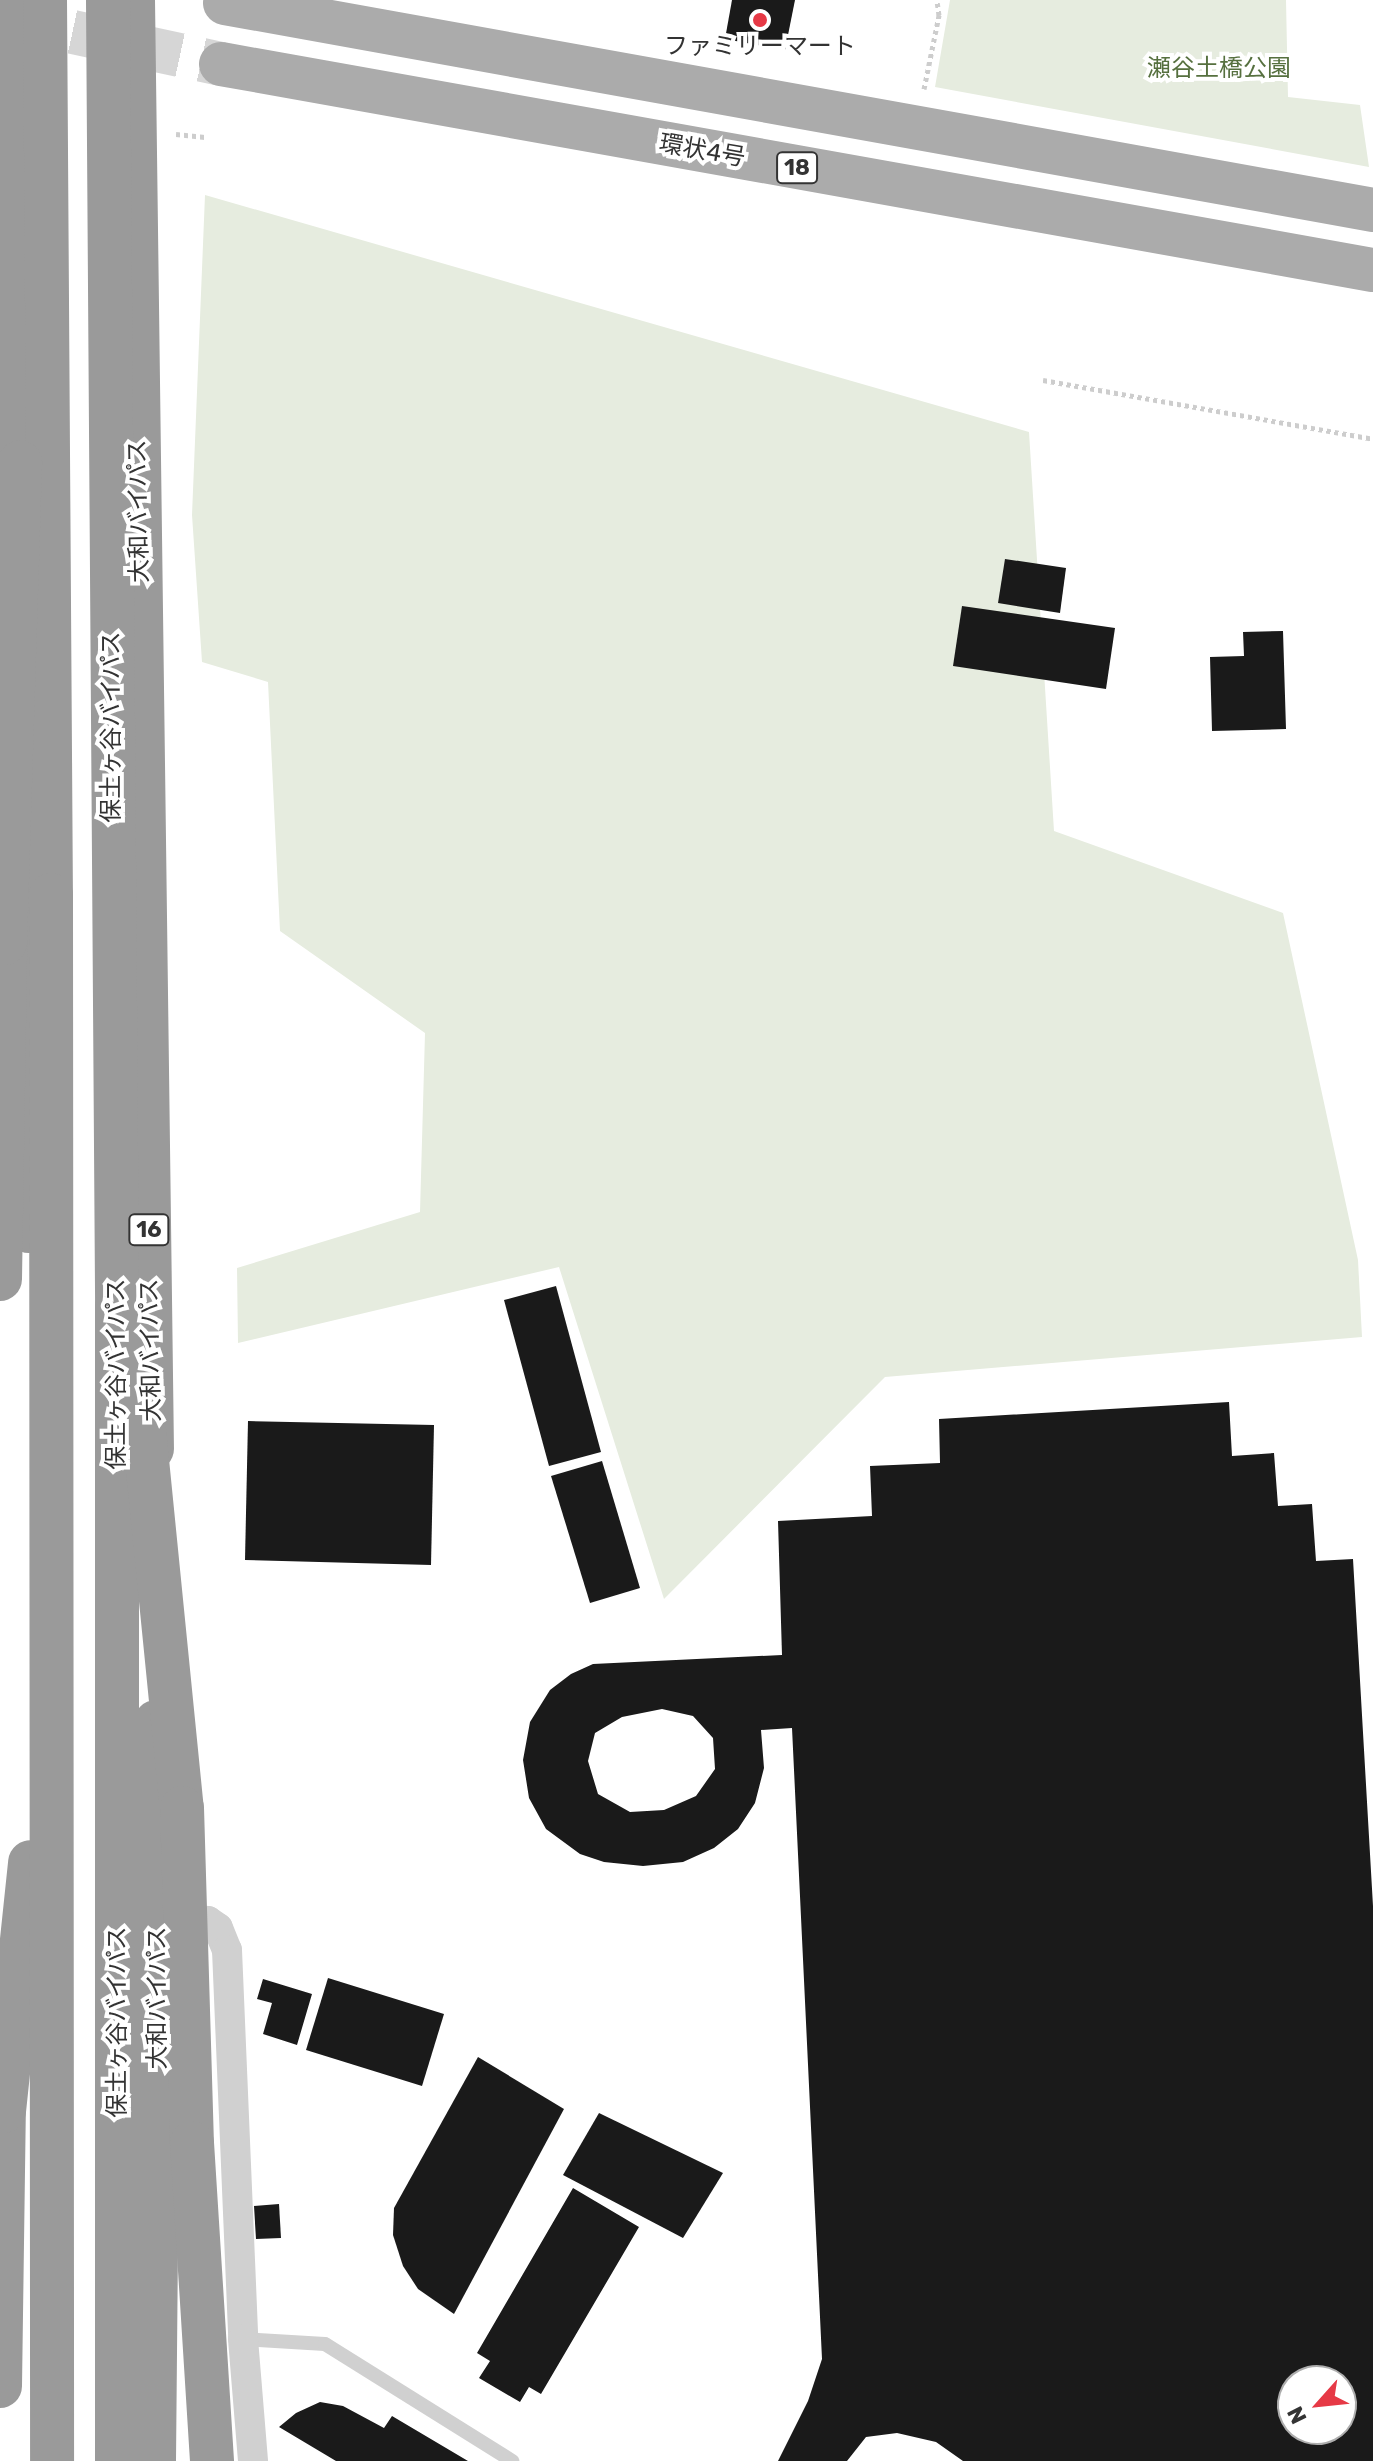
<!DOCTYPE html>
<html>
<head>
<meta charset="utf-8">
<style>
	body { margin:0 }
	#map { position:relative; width:1373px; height:2461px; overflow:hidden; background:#fff; font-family:Rubik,"Noto Sans JP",sans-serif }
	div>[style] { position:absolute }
	.green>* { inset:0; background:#e6ecdf }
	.building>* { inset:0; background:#1a1a1a }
	.primary-tunnel>* { height:44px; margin-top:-22px; transform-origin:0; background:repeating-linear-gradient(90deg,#d6d6d6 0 44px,transparent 0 66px) }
	.path>* { height:5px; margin-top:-2.5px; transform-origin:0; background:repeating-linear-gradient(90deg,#cdcdcd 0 4px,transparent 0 8px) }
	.lane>* { height:14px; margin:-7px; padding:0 7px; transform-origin:7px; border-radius:7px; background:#d0d0d0 }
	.street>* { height:30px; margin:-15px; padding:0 15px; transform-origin:15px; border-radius:15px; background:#d0d0d0 }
	.primary>* { height:44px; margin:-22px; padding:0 22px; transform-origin:22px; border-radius:22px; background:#ababab }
	.highway>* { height:44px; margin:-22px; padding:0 22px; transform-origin:22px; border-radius:22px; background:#9a9a9a }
	.highway-bridge>* { height:44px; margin:-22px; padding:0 22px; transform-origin:22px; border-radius:22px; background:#9a9a9a }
	.dots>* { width:22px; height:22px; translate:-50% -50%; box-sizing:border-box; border:4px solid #fff; border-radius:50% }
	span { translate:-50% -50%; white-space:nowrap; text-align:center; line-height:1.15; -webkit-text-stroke:8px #fff; paint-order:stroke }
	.shield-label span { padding:2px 6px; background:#fff; border:2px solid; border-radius:6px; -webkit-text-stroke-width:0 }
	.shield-label { font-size:22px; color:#333; font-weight:700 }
	.poi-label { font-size:24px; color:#333 }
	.park-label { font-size:24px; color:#56703f }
	.street-label { font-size:24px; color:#333 }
	.north { position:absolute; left:1277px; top:2365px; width:80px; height:80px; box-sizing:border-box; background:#fff; border:2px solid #adadad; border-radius:50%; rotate:243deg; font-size:22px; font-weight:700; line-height:32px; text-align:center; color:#333 }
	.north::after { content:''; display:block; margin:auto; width:28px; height:36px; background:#e63946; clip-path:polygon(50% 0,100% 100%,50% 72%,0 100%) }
</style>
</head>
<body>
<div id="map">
	<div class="green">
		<i style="clip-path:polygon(950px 0,1286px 0,1288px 97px,1360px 105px,1369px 167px,935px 87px)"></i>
		<i style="clip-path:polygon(205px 195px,1029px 432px,1054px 831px,1283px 913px,1358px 1260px,1362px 1337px,885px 1377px,664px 1599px,559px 1267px,238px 1343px,237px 1268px,420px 1212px,425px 1033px,280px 931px,268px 682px,202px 662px,192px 515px)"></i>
	</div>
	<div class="building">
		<i style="clip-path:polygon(732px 0,795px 0,785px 50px,725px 39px)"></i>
		<i style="clip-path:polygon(1005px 559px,1066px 568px,1060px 613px,998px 603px)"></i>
		<i style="clip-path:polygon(962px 606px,1115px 628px,1106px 689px,953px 666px)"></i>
		<i style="clip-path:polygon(1283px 631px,1286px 729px,1212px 731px,1210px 657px,1244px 656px,1243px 632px)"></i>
		<i style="clip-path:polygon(556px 1286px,601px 1452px,549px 1466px,504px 1300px)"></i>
		<i style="clip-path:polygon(evenodd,1229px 1402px,1232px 1456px,1274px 1453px,1278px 1506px,1312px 1504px,1316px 1561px,1353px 1559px,1373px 1906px,1373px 2461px,963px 2461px,936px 2442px,897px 2433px,866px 2437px,847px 2461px,778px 2461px,808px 2401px,822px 2359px,792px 1728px,761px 1730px,764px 1768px,755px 1803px,738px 1829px,714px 1848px,683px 1862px,643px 1866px,604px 1862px,580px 1854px,546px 1829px,529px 1798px,523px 1760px,530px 1722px,550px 1690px,571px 1674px,593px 1664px,782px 1655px,778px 1521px,872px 1516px,870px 1466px,940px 1463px,939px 1419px,1229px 1402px,662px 1709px,693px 1716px,713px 1738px,715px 1769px,696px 1796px,664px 1810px,630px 1812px,598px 1794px,588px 1761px,595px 1733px,622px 1717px,662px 1709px,1229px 1402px,1293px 2381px,1341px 2381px,1341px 2429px,1293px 2429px,1293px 2381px)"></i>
		<i style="clip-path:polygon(248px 1421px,434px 1425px,431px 1565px,245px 1560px)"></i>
		<i style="clip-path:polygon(602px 1461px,640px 1588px,590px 1603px,551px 1476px)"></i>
		<i style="clip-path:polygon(328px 1978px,444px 2014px,422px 2086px,306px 2050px)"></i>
		<i style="clip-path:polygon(263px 1979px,312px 1994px,297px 2045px,263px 2034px,272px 2003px,257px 1999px)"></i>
		<i style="clip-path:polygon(478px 2057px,564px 2109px,454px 2314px,418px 2289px,403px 2266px,393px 2235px,394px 2208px)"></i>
		<i style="clip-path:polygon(599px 2113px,723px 2173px,683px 2238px,563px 2175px)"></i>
		<i style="clip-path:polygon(573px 2188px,639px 2227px,541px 2394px,529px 2387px,520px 2402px,479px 2378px,490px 2361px,477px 2353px)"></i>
		<i style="clip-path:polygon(279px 2204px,281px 2238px,256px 2239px,254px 2206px)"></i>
		<i style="clip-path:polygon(320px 2402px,343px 2406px,384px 2428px,392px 2416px,468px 2461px,336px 2461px,279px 2427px,296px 2413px)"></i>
	</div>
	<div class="primary-tunnel">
		<i style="left:8px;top:18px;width:218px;rotate:12.2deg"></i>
	</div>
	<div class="path">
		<i style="left:924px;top:89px;width:76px;rotate:-78.5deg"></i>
		<i style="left:939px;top:15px;width:15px;rotate:-98deg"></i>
		<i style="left:176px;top:134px;width:29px;rotate:6deg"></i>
		<i style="left:1043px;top:380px;width:335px;rotate:10.1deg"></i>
	</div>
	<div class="lane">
		<i style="left:243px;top:2339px;width:82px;rotate:3.5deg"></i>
		<i style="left:325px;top:2344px;width:221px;rotate:32deg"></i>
	</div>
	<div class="street">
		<i style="left:166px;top:1918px;width:42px;rotate:4.1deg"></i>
		<i style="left:208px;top:1921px;width:12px;rotate:35deg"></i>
		<i style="left:218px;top:1928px;width:24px;rotate:68deg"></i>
		<i style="left:227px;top:1950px;width:389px;rotate:87.6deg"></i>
		<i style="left:243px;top:2339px;width:122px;rotate:85.3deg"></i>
	</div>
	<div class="primary">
		<i style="left:225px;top:3px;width:1167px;rotate:10.22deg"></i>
		<i style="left:221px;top:64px;width:1170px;rotate:10.14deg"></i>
	</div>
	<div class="highway">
		<i style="left:18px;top:0;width:499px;rotate:89.5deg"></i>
		<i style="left:133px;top:0;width:1449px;rotate:89.25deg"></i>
		<i style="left:26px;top:895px;width:336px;rotate:89.5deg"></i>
		<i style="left:0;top:2386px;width:275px;rotate:-89.2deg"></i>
		<i style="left:4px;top:2111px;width:250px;rotate:-84deg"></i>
		<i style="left:154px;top:2461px;width:543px;rotate:-89.47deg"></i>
		<i style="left:159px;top:1918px;width:196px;rotate:-90.9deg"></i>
	</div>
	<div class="highway-bridge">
		<i style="left:45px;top:0;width:895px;rotate:89.62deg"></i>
		<i style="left:51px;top:895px;width:1566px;rotate:89.96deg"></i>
		<i style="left:108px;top:0;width:1305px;rotate:89.6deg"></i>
		<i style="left:117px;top:1305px;width:1156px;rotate:90deg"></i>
		<i style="left:0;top:1279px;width:336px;rotate:-89.1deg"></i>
		<i style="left:5px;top:943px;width:481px;rotate:-88.2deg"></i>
		<i style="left:142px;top:1410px;width:400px;rotate:84.3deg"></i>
		<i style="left:182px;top:1808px;width:335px;rotate:88.3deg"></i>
		<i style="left:192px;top:2143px;width:319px;rotate:86.4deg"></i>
	</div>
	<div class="dots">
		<i style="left:760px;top:20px;background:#e63946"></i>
	</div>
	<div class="shield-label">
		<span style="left:797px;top:168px">18</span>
		<span style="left:149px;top:1230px">16</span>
	</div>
	<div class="poi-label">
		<span style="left:760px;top:47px">ファミリーマート</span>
	</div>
	<div class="park-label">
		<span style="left:1219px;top:69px">瀬谷土橋公園</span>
	</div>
	<div class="street-label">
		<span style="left:702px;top:151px;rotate:10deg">環状4号</span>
		<span style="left:139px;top:511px;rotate:-91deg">大和バイパス</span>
		<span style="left:112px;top:727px;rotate:-90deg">保土ヶ谷バイパス</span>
		<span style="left:151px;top:1350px;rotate:-91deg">大和バイパス</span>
		<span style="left:117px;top:1374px;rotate:-90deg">保土ヶ谷バイパス</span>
		<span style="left:158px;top:1998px;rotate:-90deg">大和バイパス</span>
		<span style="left:118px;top:2022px;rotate:-90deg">保土ヶ谷バイパス</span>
	</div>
	<div class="north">N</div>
</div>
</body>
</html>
